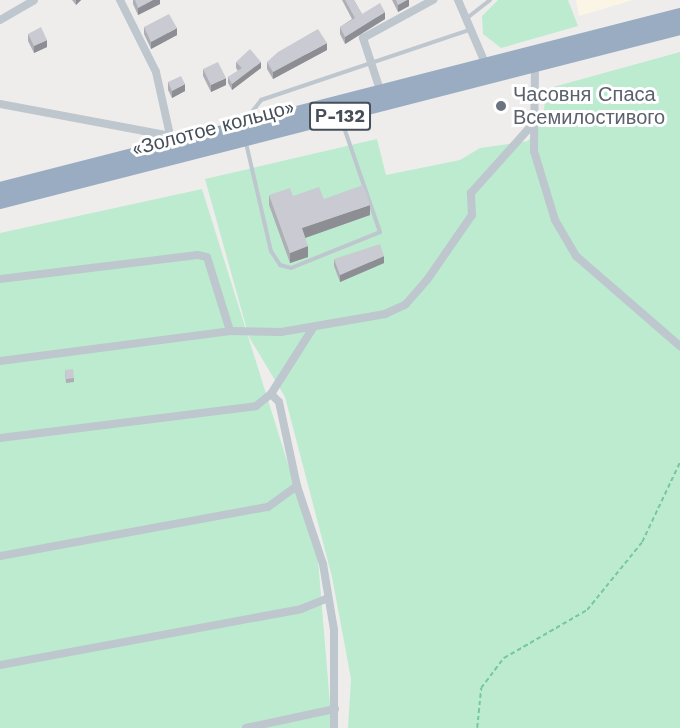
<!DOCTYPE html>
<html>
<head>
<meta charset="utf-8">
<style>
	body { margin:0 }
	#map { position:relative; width:680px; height:728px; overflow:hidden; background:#efedec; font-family:"Work Sans",sans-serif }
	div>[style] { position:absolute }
	.commercial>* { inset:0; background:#faf5e5 }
	.green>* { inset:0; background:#bcebd0 }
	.path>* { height:1.5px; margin-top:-0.75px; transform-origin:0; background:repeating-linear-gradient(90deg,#76c7a3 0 4.5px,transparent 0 7.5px) }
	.service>* { height:4px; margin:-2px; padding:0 2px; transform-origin:2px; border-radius:2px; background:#bec6ce }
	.minor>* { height:8px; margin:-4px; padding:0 4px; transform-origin:4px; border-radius:4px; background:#bec6ce }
	.trunk>* { height:14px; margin:-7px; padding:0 7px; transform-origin:7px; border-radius:7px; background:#9aacc2 }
	.wall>* { inset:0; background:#aeafb5 }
	.shaded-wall>* { inset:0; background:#8d8e93 }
	.building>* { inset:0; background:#cacbd2 }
	.dots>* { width:16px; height:16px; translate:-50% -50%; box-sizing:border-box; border:3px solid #fff; border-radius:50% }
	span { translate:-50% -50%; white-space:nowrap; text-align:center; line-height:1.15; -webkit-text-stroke:6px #fff; paint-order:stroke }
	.shield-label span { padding:2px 4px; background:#fff; border:2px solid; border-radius:4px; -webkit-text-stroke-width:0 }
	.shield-label { font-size:18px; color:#464f59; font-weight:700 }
	.worship-label { font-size:20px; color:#5b616d }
	.left { translate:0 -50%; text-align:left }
	.street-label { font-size:20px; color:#464f59 }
</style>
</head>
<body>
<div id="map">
	<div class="commercial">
		<i style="clip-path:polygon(576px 0,633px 0,579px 16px)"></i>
	</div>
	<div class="green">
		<i style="clip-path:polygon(498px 0,568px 0,578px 26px,501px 48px,483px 34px,482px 16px)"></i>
		<i style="clip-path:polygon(680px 52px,680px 728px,348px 728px,351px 679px,332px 577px,285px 397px,249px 337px,205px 179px,377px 139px,386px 175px,460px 160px,480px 148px,528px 141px,543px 121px,546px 89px)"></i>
		<i style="clip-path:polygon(202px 189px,318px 560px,332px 728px,0 728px,0 233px)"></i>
	</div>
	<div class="path">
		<i style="left:477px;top:728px;width:40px;rotate:-84.3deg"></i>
		<i style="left:481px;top:688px;width:38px;rotate:-53deg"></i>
		<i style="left:504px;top:658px;width:96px;rotate:-30deg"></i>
		<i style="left:587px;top:610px;width:87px;rotate:-51deg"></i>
		<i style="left:642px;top:542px;width:89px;rotate:-64.6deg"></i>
	</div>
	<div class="service">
		<i style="left:467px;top:18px;width:29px;rotate:-38deg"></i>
		<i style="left:244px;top:122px;width:28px;rotate:-52deg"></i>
		<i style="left:261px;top:100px;width:223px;rotate:-18.6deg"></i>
		<i style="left:246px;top:143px;width:111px;rotate:77deg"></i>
		<i style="left:271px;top:251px;width:17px;rotate:57deg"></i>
		<i style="left:280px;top:265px;width:11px;rotate:15deg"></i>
		<i style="left:291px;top:268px;width:96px;rotate:-22deg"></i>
		<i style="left:380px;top:232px;width:120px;rotate:-109deg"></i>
	</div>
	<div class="minor">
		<i style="left:120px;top:0;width:80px;rotate:63.4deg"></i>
		<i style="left:156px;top:72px;width:65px;rotate:77.5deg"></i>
		<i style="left:458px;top:0;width:71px;rotate:66.7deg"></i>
		<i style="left:0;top:20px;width:39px;rotate:-30deg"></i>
		<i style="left:535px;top:66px;width:85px;rotate:90.7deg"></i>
		<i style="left:534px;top:151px;width:72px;rotate:73.1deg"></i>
		<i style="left:555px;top:220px;width:42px;rotate:59.7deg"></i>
		<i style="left:576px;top:256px;width:138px;rotate:40.9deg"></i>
		<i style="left:381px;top:93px;width:58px;rotate:-108.1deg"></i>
		<i style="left:363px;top:38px;width:80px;rotate:-28.5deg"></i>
		<i style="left:0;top:104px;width:190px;rotate:10.6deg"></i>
		<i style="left:0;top:279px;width:199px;rotate:-6.9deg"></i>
		<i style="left:198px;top:255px;width:9px;rotate:13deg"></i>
		<i style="left:207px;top:257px;width:77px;rotate:72.7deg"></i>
		<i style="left:230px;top:331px;width:51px;rotate:1.1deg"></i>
		<i style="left:281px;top:332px;width:106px;rotate:-9.8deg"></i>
		<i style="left:385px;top:314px;width:23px;rotate:-25deg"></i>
		<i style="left:406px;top:304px;width:32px;rotate:-49deg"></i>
		<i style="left:427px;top:280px;width:79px;rotate:-55.3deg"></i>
		<i style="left:472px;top:215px;width:22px;rotate:-93deg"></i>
		<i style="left:471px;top:193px;width:93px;rotate:-48.1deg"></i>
		<i style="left:0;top:361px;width:232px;rotate:-7.4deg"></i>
		<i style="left:271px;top:394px;width:11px;rotate:45deg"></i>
		<i style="left:279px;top:402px;width:86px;rotate:77.9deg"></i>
		<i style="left:297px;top:486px;width:82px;rotate:71.6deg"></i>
		<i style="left:323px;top:564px;width:67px;rotate:80.5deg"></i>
		<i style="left:334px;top:630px;width:98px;rotate:90deg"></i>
		<i style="left:0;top:438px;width:258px;rotate:-7.1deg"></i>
		<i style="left:256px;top:406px;width:19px;rotate:-39deg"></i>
		<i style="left:271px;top:394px;width:78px;rotate:-57.5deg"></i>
		<i style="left:0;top:556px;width:272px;rotate:-10.4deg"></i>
		<i style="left:268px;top:507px;width:36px;rotate:-36deg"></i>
		<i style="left:0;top:665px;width:306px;rotate:-10.5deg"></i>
		<i style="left:301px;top:609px;width:29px;rotate:-22deg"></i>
		<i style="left:246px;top:728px;width:91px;rotate:-12.1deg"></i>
	</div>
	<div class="trunk">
		<i style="left:0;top:189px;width:702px;rotate:-14.35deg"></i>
		<i style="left:0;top:202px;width:702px;rotate:-14.35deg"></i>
	</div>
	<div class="wall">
		<i style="clip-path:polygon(72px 0,81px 0,76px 5px)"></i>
		<i style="clip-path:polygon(133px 0,160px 0,160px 4px,138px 15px,133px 4px)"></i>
		<i style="clip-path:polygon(342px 0,354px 0,362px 14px,385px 19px,345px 44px,340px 34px,340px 27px,352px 19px)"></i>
		<i style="clip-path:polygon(392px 0,409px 0,409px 6px,398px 12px)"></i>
		<i style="clip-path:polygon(144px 27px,177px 35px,151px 49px,144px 34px)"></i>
		<i style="clip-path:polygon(28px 34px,47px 47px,34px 53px,28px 41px)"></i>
		<i style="clip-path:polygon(327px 50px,273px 79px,267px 69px,267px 62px)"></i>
		<i style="clip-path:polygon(236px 62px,261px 68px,232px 90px,228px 83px,228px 77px,238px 71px,236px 68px)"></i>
		<i style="clip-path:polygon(203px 69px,226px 85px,211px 92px,203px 76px)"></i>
		<i style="clip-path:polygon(168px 82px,185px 91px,172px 98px,168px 90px)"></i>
		<i style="clip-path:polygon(269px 195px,324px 199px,370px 215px,305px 238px,308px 257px,290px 263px,269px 205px)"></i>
		<i style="clip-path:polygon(334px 259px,384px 263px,340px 282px,334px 266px)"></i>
		<i style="clip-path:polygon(65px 370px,74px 378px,74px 382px,66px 383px)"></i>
	</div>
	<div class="shaded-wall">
		<i style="clip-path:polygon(76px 0,81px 0,76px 5px)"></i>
		<i style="clip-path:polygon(153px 0,160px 0,160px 4px,138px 15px,138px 8px)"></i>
		<i style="clip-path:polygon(407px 0,409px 0,409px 6px,398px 12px,398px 5px)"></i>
		<i style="clip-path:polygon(385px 12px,385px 19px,345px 44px,345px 37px)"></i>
		<i style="clip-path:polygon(177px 28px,177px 35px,151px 49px,151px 42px)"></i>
		<i style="clip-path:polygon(47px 40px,47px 47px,34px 53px,34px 46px)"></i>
		<i style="clip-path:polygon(327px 43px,327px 50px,273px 79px,273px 72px)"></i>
		<i style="clip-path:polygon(261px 62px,261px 68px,232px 90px,232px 84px)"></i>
		<i style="clip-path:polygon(226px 78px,226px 85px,211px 92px,211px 85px)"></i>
		<i style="clip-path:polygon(185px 84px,185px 91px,172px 98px,172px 91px)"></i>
		<i style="clip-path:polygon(370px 205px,370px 215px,302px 239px,302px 228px)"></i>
		<i style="clip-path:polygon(308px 246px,308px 257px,290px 263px,290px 253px)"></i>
		<i style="clip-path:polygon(384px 256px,384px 263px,340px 282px,340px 275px)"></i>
	</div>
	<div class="building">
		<i style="clip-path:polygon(135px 0,153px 0,138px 8px)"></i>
		<i style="clip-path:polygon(345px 0,354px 0,362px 14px,380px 3px,385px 12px,345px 37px,340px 27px,355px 18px)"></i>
		<i style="clip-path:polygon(396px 0,407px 0,398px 5px)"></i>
		<i style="clip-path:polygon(169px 14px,177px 28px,151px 42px,144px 27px)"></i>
		<i style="clip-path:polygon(41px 27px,47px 40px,34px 46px,28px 34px)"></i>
		<i style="clip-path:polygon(318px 29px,327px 43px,273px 72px,267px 62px,278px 52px)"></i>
		<i style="clip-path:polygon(250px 49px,261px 62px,232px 84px,228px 77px,242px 68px,236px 62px)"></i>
		<i style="clip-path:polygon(218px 62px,226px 78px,211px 85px,203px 69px)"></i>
		<i style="clip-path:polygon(181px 76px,185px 84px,172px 91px,168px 82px)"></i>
		<i style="clip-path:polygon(363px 185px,370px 205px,302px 228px,308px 246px,290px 253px,269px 195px,290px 188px,293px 196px,319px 187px,324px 199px)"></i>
		<i style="clip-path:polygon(380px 244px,384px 256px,340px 275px,334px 259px)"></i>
		<i style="clip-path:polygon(73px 369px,74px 378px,66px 379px,65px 370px)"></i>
	</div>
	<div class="dots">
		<i style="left:501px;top:106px;background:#6b7280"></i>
	</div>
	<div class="shield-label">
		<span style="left:340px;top:116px">Р-132</span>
	</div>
	<div class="worship-label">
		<span class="left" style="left:513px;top:106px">Часовня Спаса<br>Всемилостивого</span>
	</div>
	<div class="street-label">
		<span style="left:213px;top:128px;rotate:-15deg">«Золотое кольцо»</span>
	</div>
</div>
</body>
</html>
